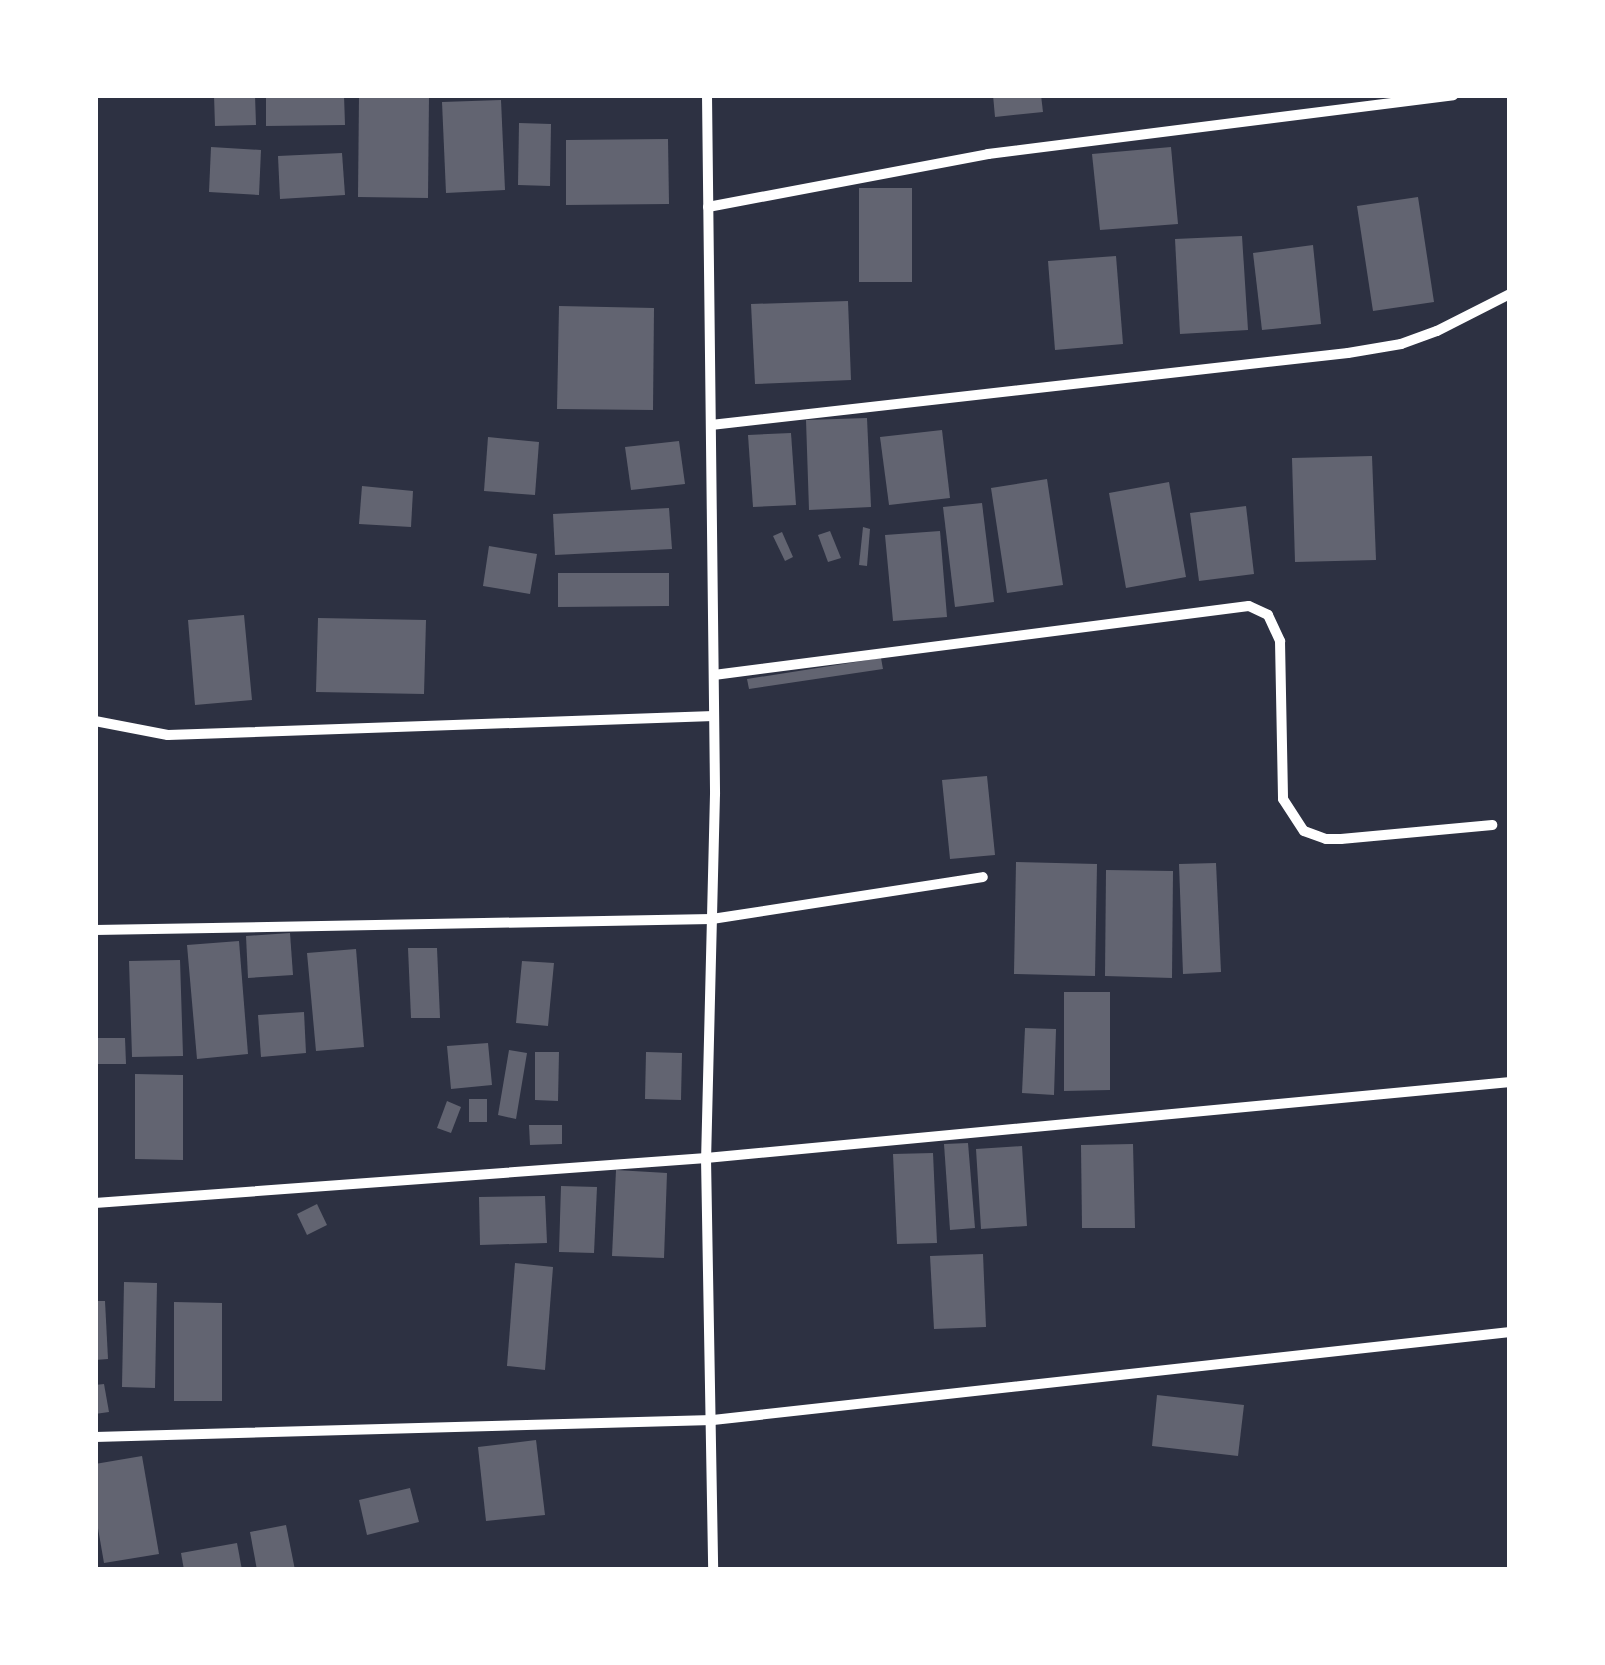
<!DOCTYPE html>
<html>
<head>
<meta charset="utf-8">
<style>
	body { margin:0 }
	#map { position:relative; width:1605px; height:1665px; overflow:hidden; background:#2d3142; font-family:Commissioner,sans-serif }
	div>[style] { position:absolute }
	.building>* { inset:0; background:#626471 }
	.minor>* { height:10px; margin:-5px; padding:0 5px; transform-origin:5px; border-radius:5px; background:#fff }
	span { translate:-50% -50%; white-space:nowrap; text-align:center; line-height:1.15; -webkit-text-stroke:10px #fff; paint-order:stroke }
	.frame { position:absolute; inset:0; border:98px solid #fff; pointer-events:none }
</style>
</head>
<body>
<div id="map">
	<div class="building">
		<i style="clip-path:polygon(214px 95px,255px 95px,256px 125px,215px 126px)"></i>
		<i style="clip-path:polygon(266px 95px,344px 95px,345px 125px,266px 126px)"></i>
		<i style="clip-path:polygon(359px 95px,429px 95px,428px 198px,358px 197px)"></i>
		<i style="clip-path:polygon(993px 95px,1041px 95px,1043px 112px,995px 117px)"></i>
		<i style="clip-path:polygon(501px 100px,505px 190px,446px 193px,442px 102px)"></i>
		<i style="clip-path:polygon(519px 123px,551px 124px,550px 186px,518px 185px)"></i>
		<i style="clip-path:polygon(668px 139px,669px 204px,566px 205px,566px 140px)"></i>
		<i style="clip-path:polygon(211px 147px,261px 150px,259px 195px,209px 192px)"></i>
		<i style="clip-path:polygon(1171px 147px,1178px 224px,1100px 230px,1092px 154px)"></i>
		<i style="clip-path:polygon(342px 153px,345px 195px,280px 199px,278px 156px)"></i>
		<i style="clip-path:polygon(859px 188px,912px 188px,912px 282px,859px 282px)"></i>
		<i style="clip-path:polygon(1418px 197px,1434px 302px,1373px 311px,1357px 206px)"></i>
		<i style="clip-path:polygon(1242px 236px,1248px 330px,1180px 334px,1175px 239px)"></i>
		<i style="clip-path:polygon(1313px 245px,1321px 324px,1262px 330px,1253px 253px)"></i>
		<i style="clip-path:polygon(1116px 256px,1123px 344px,1055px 350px,1048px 261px)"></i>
		<i style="clip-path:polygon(848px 301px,851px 380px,755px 384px,751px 304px)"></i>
		<i style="clip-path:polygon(559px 306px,654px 308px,653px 410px,557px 409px)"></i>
		<i style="clip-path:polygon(867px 418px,871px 507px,809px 510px,806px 420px)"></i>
		<i style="clip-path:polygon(942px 430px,950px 498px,889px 505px,880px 437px)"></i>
		<i style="clip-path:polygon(791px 433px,796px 505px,753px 507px,748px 435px)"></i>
		<i style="clip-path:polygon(488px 437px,539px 442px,535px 495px,484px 491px)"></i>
		<i style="clip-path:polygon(679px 441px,685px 484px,631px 490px,625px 447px)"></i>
		<i style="clip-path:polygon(1372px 456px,1376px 560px,1295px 562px,1292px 458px)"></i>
		<i style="clip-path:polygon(1047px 479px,1063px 585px,1007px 593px,991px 488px)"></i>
		<i style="clip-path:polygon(1169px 482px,1186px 577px,1126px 588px,1109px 493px)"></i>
		<i style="clip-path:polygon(362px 486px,413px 491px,411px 527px,359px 524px)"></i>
		<i style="clip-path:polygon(982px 503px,994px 602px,955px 607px,943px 507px)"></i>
		<i style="clip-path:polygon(1246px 506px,1254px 574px,1199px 581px,1190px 513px)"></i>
		<i style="clip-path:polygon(669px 508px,672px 549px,555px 555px,553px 514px)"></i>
		<i style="clip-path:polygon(863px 527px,870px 529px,867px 566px,859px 565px)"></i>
		<i style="clip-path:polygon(830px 531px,841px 558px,828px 562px,818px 535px)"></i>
		<i style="clip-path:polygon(940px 531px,947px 617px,893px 621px,885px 535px)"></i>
		<i style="clip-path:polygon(782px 532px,793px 557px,785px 561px,773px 536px)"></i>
		<i style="clip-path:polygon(489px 546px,537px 554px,530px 594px,483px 586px)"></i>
		<i style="clip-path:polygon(558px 573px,669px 573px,669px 606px,558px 607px)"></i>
		<i style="clip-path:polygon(244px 615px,252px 700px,195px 705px,188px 620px)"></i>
		<i style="clip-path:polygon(318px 618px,426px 620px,424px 694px,316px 692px)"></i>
		<i style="clip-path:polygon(881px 658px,883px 669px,749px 689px,747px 679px)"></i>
		<i style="clip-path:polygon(987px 776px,995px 855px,950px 859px,942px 780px)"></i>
		<i style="clip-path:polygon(1016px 862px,1097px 864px,1095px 976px,1014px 974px)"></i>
		<i style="clip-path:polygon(1216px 863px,1221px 972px,1183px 974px,1179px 864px)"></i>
		<i style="clip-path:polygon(1106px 870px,1173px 871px,1172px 978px,1105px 976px)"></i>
		<i style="clip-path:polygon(290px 933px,293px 975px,248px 978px,246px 936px)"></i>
		<i style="clip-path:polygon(239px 941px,248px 1054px,197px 1059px,187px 945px)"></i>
		<i style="clip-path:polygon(408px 948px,437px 948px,440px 1018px,411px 1018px)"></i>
		<i style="clip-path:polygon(356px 949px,364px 1047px,316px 1051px,307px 953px)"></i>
		<i style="clip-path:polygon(180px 960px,183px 1056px,132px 1057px,129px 961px)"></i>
		<i style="clip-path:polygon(522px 961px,554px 963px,548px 1026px,516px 1023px)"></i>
		<i style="clip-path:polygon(1064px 992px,1110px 992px,1110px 1090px,1064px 1091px)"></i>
		<i style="clip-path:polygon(304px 1012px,306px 1053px,261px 1057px,258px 1015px)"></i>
		<i style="clip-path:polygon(1025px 1028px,1056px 1029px,1054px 1095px,1022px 1093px)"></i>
		<i style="clip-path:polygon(95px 1038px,125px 1038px,126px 1064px,95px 1064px)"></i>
		<i style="clip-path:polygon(488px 1043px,492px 1085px,451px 1089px,447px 1046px)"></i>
		<i style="clip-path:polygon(509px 1050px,527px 1053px,516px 1119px,498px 1115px)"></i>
		<i style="clip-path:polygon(535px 1052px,559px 1052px,558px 1101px,535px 1100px)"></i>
		<i style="clip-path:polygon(646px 1052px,682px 1053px,681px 1100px,645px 1099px)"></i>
		<i style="clip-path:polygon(135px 1074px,183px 1075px,183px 1160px,135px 1159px)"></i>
		<i style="clip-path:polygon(469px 1099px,487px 1099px,487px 1122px,469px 1122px)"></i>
		<i style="clip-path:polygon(447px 1101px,461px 1107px,451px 1133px,437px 1128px)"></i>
		<i style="clip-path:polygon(529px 1125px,562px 1125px,562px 1144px,530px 1145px)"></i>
		<i style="clip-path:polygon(968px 1143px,975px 1228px,950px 1230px,944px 1144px)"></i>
		<i style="clip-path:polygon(1133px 1144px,1135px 1228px,1082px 1228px,1081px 1145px)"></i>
		<i style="clip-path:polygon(1022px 1146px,1027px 1226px,981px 1229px,976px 1149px)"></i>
		<i style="clip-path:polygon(933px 1153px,937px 1243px,897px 1244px,893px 1154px)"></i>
		<i style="clip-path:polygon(616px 1170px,667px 1173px,664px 1258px,612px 1256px)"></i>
		<i style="clip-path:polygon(561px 1186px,597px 1187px,594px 1253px,559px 1252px)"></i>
		<i style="clip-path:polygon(545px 1196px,547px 1243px,480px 1245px,479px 1197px)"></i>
		<i style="clip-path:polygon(317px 1204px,327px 1225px,307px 1235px,297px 1214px)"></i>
		<i style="clip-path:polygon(983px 1254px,986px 1327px,934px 1329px,930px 1256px)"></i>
		<i style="clip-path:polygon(515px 1263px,553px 1267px,545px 1370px,507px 1366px)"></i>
		<i style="clip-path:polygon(124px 1282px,157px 1283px,155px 1388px,122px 1387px)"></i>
		<i style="clip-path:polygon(95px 1301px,105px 1301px,108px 1359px,95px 1360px)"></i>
		<i style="clip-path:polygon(174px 1302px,222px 1303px,222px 1401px,174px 1401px)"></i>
		<i style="clip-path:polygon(104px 1384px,109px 1412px,95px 1414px,95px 1385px)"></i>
		<i style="clip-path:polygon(1157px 1395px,1244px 1405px,1238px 1456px,1152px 1446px)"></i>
		<i style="clip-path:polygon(536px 1440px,545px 1515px,486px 1521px,478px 1447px)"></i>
		<i style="clip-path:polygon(142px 1456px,159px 1554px,104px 1563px,95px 1511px,95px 1464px)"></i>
		<i style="clip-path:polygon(410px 1488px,419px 1522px,367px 1535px,359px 1500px)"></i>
		<i style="clip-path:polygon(286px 1525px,295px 1570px,257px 1570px,250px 1532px)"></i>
		<i style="clip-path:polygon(237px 1543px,242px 1570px,184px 1570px,181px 1553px)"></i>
	</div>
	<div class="minor">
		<i style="left:707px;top:95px;width:699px;rotate:89.34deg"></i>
		<i style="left:715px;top:794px;width:364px;rotate:91.4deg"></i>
		<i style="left:706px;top:1158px;width:412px;rotate:89deg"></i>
		<i style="left:708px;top:207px;width:285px;rotate:-10.7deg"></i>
		<i style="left:988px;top:154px;width:469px;rotate:-7.2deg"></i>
		<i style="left:711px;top:425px;width:641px;rotate:-6.45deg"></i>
		<i style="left:1348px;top:353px;width:54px;rotate:-9.6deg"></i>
		<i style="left:1401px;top:344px;width:38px;rotate:-20deg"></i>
		<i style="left:1437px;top:331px;width:82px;rotate:-26.9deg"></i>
		<i style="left:714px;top:675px;width:539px;rotate:-7.35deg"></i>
		<i style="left:1249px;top:606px;width:21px;rotate:25deg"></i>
		<i style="left:1268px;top:615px;width:29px;rotate:65deg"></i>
		<i style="left:1280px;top:641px;width:158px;rotate:88.9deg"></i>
		<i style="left:1283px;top:799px;width:38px;rotate:57deg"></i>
		<i style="left:1304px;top:831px;width:23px;rotate:20deg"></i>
		<i style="left:1326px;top:839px;width:15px"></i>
		<i style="left:1341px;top:839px;width:152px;rotate:-5.3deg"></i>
		<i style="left:95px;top:721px;width:74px;rotate:10.9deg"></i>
		<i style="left:168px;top:735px;width:546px;rotate:-1.99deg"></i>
		<i style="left:95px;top:930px;width:617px;rotate:-1.02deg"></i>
		<i style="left:712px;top:919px;width:274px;rotate:-8.8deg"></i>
		<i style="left:95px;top:1203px;width:613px;rotate:-4.21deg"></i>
		<i style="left:706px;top:1158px;width:808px;rotate:-5.4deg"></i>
		<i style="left:95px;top:1437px;width:618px;rotate:-1.58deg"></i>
		<i style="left:713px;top:1420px;width:802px;rotate:-6.3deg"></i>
	</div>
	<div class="frame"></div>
</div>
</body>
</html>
